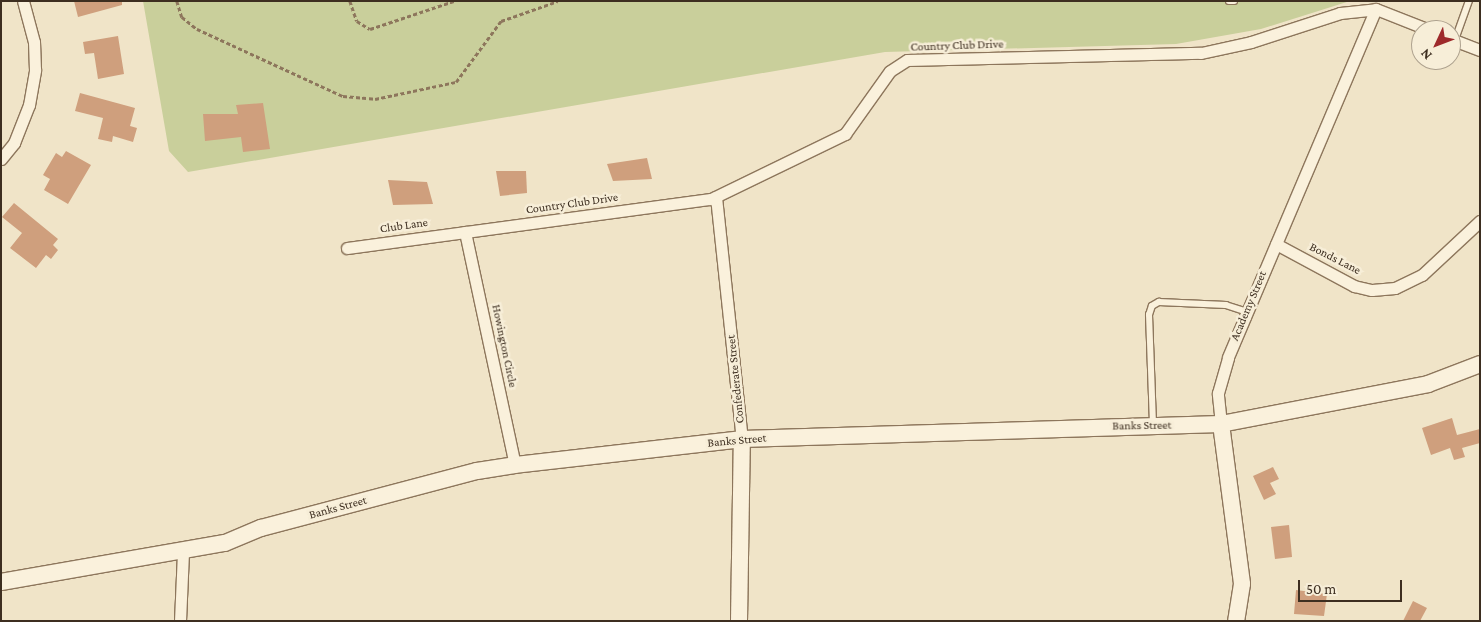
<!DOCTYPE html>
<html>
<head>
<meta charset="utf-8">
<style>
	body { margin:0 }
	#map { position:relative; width:1481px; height:622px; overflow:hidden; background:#f0e4c8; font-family:"Crimson Pro",serif }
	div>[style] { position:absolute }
	.green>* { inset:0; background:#c9cf9b }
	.building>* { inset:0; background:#cf9f7d }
	.path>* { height:2.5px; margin-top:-1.25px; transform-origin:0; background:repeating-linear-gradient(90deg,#8d765c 0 4px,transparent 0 6.5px) }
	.roads { filter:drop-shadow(1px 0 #8d765c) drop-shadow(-1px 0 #8d765c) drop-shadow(0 1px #8d765c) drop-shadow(0 -1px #8d765c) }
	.lane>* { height:5.5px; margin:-2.75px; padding:0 2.75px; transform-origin:2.75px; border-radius:2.75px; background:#faf1dc }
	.street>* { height:11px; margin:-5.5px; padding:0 5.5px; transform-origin:5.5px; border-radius:5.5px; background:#faf1dc }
	.secondary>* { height:16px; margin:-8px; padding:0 8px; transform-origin:8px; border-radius:8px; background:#faf1dc }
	span { translate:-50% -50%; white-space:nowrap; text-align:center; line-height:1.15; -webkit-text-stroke:5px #f7eed8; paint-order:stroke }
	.street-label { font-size:12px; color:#3d2e20 }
	.frame { position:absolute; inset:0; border:2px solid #3d2e20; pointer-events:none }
	.north { position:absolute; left:1411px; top:20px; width:50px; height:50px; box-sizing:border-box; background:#f7eed8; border:1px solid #ada18e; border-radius:50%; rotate:227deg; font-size:14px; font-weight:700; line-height:20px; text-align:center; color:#3d2e20 }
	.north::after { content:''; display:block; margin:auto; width:18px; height:22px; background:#9e2a2b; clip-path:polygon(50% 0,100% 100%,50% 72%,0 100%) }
	.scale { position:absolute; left:1298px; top:580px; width:104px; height:22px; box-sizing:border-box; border:2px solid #3d2e20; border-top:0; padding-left:6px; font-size:15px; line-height:18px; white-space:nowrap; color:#3d2e20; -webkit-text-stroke:4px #f7eed8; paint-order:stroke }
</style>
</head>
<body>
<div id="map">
	<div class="green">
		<i style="clip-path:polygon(143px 1px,1350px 1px,1261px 29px,1176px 44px,885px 52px,188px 172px,169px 151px)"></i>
	</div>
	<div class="building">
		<i style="clip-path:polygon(74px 1px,122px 1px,122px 5px,78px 17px)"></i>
		<i style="clip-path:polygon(118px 36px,124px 74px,98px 79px,94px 53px,85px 54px,83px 42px)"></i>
		<i style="clip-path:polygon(80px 93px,135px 108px,130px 126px,137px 128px,133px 142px,113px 136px,112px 142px,98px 139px,103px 118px,75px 111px)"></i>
		<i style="clip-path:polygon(263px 103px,270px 149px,243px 152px,241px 137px,205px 141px,203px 114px,238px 114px,236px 105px)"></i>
		<i style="clip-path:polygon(66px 151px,91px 165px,68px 204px,44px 190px,50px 179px,43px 175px,56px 153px,62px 157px)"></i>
		<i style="clip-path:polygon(647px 158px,652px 179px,613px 181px,607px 164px)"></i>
		<i style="clip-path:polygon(496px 171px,526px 171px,527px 193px,500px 196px)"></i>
		<i style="clip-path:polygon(388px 180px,427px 182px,433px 204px,393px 205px)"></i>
		<i style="clip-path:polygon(14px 203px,58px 239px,53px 245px,58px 250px,51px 259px,46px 255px,36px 268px,10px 248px,22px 233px,2px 217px)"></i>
		<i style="clip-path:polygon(1452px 418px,1457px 435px,1480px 429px,1480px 443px,1462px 448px,1465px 457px,1454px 460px,1450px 448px,1431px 455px,1422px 428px)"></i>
		<i style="clip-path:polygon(1273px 467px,1279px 479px,1270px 483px,1276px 494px,1264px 500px,1253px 476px)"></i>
		<i style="clip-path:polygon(1289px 525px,1292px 557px,1275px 559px,1271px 527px)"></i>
		<i style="clip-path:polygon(1296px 590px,1327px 594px,1324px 616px,1294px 614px)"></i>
		<i style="clip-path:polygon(1413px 601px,1427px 608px,1420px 621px,1403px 621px)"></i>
	</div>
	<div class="path">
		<i style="left:177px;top:1px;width:17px;rotate:73deg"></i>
		<i style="left:182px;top:17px;width:19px;rotate:39deg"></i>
		<i style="left:197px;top:29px;width:161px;rotate:24.7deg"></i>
		<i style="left:343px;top:96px;width:32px;rotate:5deg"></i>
		<i style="left:375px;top:99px;width:83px;rotate:-11.9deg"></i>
		<i style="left:456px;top:82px;width:76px;rotate:-53.6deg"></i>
		<i style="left:501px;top:21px;width:60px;rotate:-19.3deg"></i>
		<i style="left:350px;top:1px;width:21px;rotate:71deg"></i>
		<i style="left:357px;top:21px;width:15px;rotate:32deg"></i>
		<i style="left:370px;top:29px;width:89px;rotate:-18.4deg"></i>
	</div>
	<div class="roads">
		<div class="lane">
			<i style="left:1229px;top:1px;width:5px"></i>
			<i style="left:1455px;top:40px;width:41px;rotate:-70.3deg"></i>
			<i style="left:1153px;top:424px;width:109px;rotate:-92.1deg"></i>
			<i style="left:1149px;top:315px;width:9px;rotate:-72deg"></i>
			<i style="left:1152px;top:306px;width:8px;rotate:-30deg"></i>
			<i style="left:1159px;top:302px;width:67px;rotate:2.6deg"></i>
			<i style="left:1226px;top:305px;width:22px;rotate:18deg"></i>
		</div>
		<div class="street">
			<i style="left:1451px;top:39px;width:31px;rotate:21deg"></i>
			<i style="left:1px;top:159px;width:21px;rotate:-51deg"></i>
			<i style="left:14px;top:143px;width:41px;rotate:-68.5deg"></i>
			<i style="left:29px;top:105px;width:36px;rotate:-80deg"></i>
			<i style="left:35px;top:70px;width:28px;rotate:-92deg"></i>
			<i style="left:34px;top:42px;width:42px;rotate:-105deg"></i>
			<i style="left:716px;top:197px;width:243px;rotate:83.9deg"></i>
			<i style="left:465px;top:232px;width:238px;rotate:77.9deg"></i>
			<i style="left:1276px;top:244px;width:89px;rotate:28.3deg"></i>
			<i style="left:1354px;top:286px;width:18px;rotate:13deg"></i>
			<i style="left:1372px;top:290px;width:23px;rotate:-5deg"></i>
			<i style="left:1395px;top:288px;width:30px;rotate:-26deg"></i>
			<i style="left:1422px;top:275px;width:79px;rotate:-43deg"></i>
			<i style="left:347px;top:248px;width:367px;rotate:-7.7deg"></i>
			<i style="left:711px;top:199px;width:149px;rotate:-25.9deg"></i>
			<i style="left:845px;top:134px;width:77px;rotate:-54.5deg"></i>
			<i style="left:890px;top:71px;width:20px;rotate:-33deg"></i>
			<i style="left:907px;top:60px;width:294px;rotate:-1.4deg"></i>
			<i style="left:1201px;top:53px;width:51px;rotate:-12.4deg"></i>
			<i style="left:1251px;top:42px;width:94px;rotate:-18deg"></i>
			<i style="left:1340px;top:13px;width:36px;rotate:-6deg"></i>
			<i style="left:1376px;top:9px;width:57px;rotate:21.6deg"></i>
			<i style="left:1221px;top:424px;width:31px;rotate:-96deg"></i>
			<i style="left:1218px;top:393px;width:37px;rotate:-74deg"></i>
			<i style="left:1228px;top:357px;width:378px;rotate:-67deg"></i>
			<i style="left:180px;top:621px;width:70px;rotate:-87.5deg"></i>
		</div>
		<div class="secondary">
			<i style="left:1221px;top:424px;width:161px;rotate:82.5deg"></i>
			<i style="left:1242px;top:584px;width:37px;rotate:99deg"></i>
			<i style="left:1px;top:582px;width:227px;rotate:-9.9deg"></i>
			<i style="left:225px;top:543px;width:39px;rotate:-23deg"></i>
			<i style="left:261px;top:528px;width:223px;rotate:-14.8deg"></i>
			<i style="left:477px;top:471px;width:38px;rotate:-9deg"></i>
			<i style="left:515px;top:465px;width:228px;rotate:-6.5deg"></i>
			<i style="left:742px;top:439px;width:479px;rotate:-1.8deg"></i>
			<i style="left:1221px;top:424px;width:211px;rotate:-10.9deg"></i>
			<i style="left:1428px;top:384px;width:56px;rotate:-21deg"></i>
			<i style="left:739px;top:621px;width:182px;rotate:-89.1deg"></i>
		</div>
	</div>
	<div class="street-label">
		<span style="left:957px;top:46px;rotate:-2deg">Country Club Drive</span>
		<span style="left:572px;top:204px;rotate:-8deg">Country Club Drive</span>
		<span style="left:404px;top:226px;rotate:-8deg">Club Lane</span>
		<span style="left:1335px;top:259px;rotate:27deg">Bonds Lane</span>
		<span style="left:1249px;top:306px;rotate:-67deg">Academy Street</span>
		<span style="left:504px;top:346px;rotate:78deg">Howington Circle</span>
		<span style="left:736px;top:379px;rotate:-96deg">Confederate Street</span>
		<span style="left:1142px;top:426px;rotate:-1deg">Banks Street</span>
		<span style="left:737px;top:441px;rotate:-5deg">Banks Street</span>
		<span style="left:338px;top:508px;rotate:-15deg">Banks Street</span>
	</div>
	<div class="frame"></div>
	<div class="north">N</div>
	<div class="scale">50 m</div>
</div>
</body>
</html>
